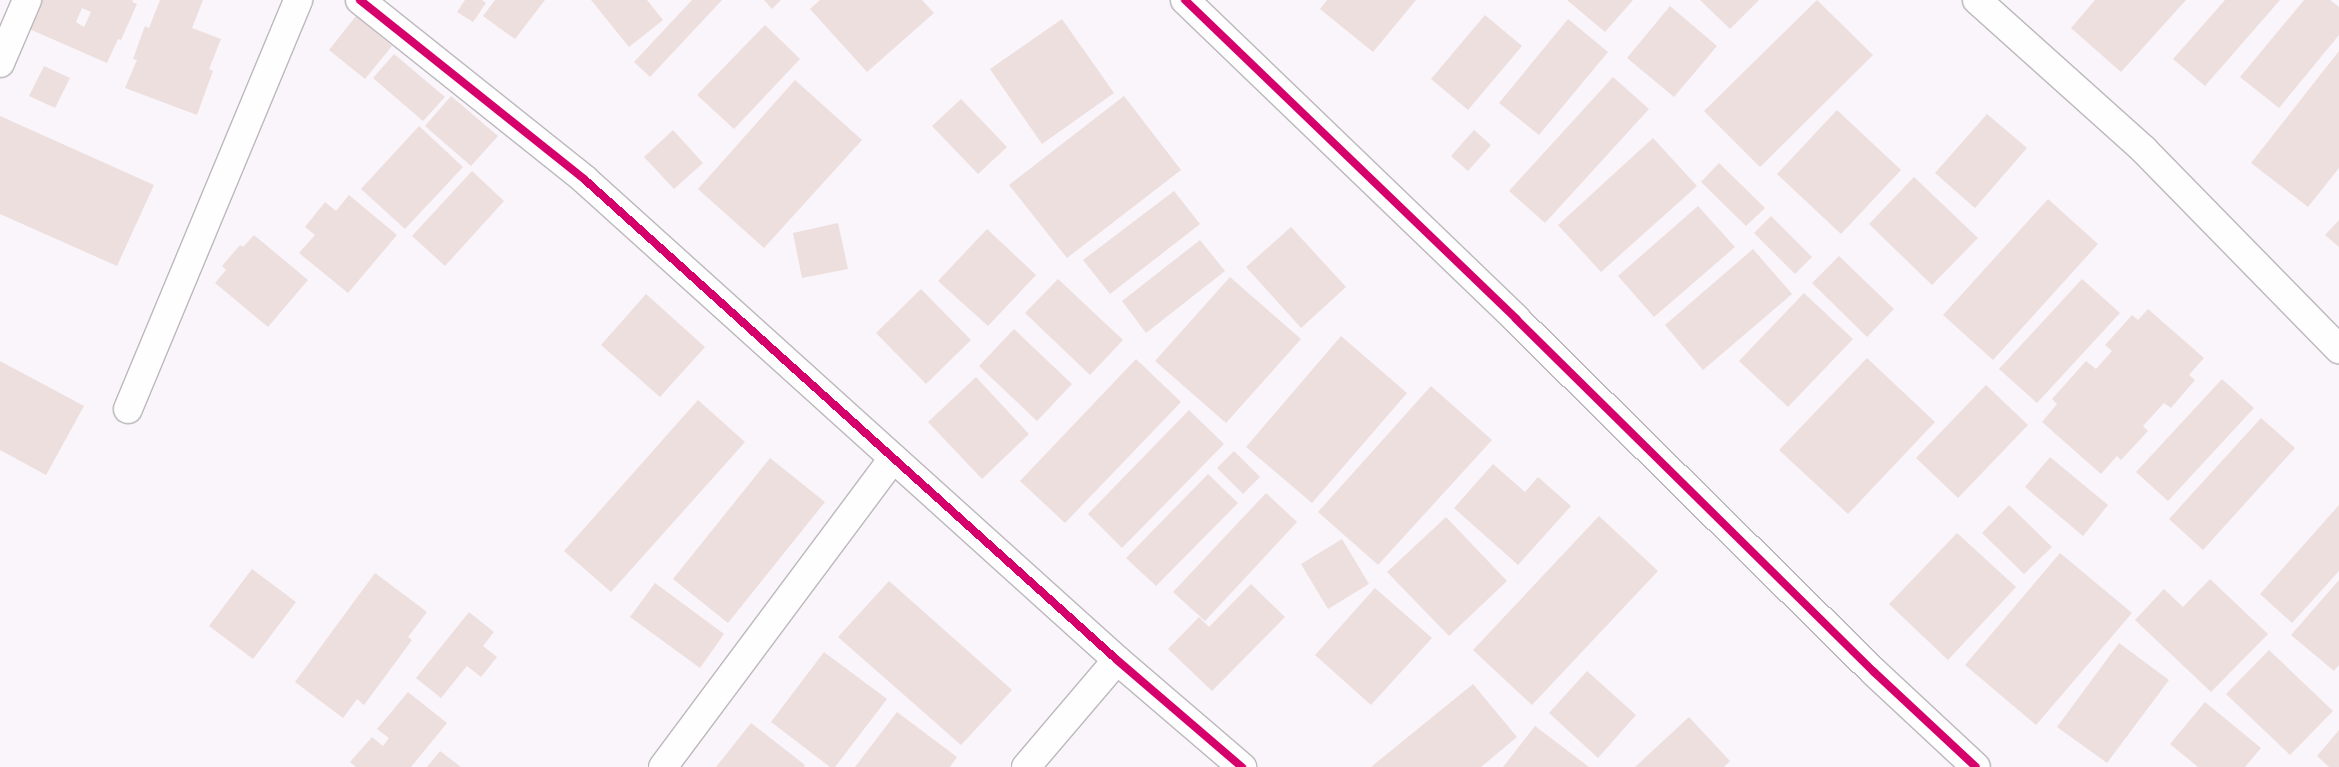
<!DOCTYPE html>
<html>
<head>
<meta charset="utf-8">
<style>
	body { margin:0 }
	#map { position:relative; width:2339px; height:767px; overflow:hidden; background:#faf5fa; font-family:Barlow,sans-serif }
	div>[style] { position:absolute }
	.building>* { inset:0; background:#eddfdd }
	.roads { filter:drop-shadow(1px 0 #bcb8bc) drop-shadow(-1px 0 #bcb8bc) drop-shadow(0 1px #bcb8bc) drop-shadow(0 -1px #bcb8bc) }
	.minor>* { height:28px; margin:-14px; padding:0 14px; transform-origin:14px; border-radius:14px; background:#fefefe }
	.cycleway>* { height:8px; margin:-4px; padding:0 4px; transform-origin:4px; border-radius:4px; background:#d6006c }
	span { translate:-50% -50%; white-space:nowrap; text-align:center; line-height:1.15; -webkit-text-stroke:4px #fff; paint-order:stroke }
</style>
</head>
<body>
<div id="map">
	<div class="building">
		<i style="clip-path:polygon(evenodd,40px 0,133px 0,132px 2px,137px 4px,121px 40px,118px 39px,107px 63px,27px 28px,40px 0,82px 8px,91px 12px,84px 27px,76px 22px,82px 8px)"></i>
		<i style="clip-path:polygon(160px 0,203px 0,192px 28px,221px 39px,209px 69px,213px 71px,197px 115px,125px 88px,137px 60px,133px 59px,145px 26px,149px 28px)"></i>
		<i style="clip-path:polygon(465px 0,482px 0,486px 3px,473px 22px,457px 12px)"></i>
		<i style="clip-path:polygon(495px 0,545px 0,515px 39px,483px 16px)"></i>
		<i style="clip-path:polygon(591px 0,647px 0,663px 20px,629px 47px)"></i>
		<i style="clip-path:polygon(692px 0,722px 0,650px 77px,634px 62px)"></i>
		<i style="clip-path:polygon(764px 0,781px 0,772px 9px)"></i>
		<i style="clip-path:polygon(820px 0,922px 0,934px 13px,867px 72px,810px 9px)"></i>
		<i style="clip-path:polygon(1327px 0,1416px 0,1373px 52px,1320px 9px)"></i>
		<i style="clip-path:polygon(1567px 0,1633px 0,1605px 32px)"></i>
		<i style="clip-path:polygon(1700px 0,1759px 0,1730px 29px)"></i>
		<i style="clip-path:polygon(1817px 0,1873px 55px,1760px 167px,1704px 111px)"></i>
		<i style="clip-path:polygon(2095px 0,2186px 0,2121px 72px,2071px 28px)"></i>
		<i style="clip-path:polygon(2225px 0,2280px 0,2205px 86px,2173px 59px)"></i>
		<i style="clip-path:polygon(2304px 0,2330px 0,2339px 7px,2339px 35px,2279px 108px,2240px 77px)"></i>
		<i style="clip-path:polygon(1670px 6px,1717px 46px,1674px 97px,1627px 58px)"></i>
		<i style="clip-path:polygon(1485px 15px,1522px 46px,1468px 110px,1431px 79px)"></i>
		<i style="clip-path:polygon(356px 16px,392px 46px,365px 79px,329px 50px)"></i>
		<i style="clip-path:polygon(1062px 19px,1114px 93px,1042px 144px,990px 69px)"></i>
		<i style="clip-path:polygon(1568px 19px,1608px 52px,1539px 135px,1499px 103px)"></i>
		<i style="clip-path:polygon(765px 25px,800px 59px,734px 129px,697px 95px)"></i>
		<i style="clip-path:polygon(2339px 51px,2339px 168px,2308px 207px,2251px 163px)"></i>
		<i style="clip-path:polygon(394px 54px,445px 97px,423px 121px,373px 78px)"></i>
		<i style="clip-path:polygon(44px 66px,70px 78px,55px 108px,29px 96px)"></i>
		<i style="clip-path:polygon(1613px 77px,1649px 109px,1545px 223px,1509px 191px)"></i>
		<i style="clip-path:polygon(795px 80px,862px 140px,764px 248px,698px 189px)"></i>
		<i style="clip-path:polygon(451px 96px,498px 136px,471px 166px,425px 126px)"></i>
		<i style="clip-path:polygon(1124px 96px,1181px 170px,1067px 258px,1009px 185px)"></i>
		<i style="clip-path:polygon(961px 99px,1007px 147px,978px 174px,932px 126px)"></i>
		<i style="clip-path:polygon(1837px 110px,1901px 170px,1841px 234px,1777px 174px)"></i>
		<i style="clip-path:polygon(1987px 114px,2027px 148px,1975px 208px,1935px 173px)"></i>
		<i style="clip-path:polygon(0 116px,154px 185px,117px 266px,0 214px)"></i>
		<i style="clip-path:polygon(419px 126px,463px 167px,405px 229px,361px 189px)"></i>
		<i style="clip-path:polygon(673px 130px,703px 163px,674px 189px,644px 157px)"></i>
		<i style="clip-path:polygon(1474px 130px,1491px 145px,1468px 171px,1451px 156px)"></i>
		<i style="clip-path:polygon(1653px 138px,1697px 186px,1601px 272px,1558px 225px)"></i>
		<i style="clip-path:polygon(1719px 163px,1765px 208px,1746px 226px,1701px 182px)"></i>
		<i style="clip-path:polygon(472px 171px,504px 201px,445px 266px,412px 236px)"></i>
		<i style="clip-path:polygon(1914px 177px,1978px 238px,1932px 285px,1869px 224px)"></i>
		<i style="clip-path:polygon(1174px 191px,1200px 224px,1110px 294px,1083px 260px)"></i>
		<i style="clip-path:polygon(349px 195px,397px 235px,348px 293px,299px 253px,315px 235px,305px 227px,325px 202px,336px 211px)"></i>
		<i style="clip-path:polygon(2048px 199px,2098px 244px,1993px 360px,1943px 315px)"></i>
		<i style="clip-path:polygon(1698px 206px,1735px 247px,1654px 317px,1618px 276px)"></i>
		<i style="clip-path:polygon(1771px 216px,1812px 257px,1795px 274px,1754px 233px)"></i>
		<i style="clip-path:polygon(2339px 220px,2339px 247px,2325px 235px)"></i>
		<i style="clip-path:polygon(838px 223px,848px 269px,802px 278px,793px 233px)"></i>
		<i style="clip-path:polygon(1291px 227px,1346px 287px,1301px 328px,1246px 267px)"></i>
		<i style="clip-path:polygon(987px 229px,1036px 275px,988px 326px,938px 281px)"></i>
		<i style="clip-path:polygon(254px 235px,308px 280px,268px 327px,215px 283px,226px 270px,222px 266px,240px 245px,243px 247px)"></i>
		<i style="clip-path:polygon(1200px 240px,1225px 271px,1146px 333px,1122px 301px)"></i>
		<i style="clip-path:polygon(1753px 249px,1792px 294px,1703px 370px,1665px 325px)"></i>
		<i style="clip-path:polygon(1839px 256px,1894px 309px,1867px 337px,1812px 283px)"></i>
		<i style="clip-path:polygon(1230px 277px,1301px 339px,1226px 423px,1155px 361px)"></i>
		<i style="clip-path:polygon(1058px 279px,1123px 340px,1090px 375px,1025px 313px)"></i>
		<i style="clip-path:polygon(2082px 279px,2120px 313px,2037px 403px,1999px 369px)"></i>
		<i style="clip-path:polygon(921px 289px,971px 340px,926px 384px,876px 333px)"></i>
		<i style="clip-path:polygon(1804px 293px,1853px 339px,1788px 407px,1739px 361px)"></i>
		<i style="clip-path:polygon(646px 294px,705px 347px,660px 397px,601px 345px)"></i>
		<i style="clip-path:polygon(2148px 309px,2204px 358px,2189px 375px,2195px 380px,2171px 408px,2164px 403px,2143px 426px,2148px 431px,2121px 460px,2117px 456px,2101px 474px,2042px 422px,2057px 404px,2052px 399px,2086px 361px,2096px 369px,2112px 351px,2105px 345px,2132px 315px,2138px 320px)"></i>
		<i style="clip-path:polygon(1014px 329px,1072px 384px,1037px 421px,979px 366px)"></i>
		<i style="clip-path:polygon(1341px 336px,1407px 393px,1312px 503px,1246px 447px)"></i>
		<i style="clip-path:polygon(1867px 358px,1935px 422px,1848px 514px,1779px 450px)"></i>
		<i style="clip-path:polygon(1136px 359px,1181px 402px,1065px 523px,1020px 481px)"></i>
		<i style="clip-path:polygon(0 361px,84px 406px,46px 475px,0 450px)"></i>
		<i style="clip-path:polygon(976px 377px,1029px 434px,982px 479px,928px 422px)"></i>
		<i style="clip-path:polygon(2222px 379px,2254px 408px,2168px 501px,2136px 472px)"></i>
		<i style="clip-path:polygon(1986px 385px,2028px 425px,1958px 498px,1916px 458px)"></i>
		<i style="clip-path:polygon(1431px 386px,1492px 440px,1378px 565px,1318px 512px)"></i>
		<i style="clip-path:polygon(698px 400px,745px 442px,611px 592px,564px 551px)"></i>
		<i style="clip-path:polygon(1189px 410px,1224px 444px,1122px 548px,1088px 514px)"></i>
		<i style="clip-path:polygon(2261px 418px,2295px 448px,2203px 550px,2169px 519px)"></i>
		<i style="clip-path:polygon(1234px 451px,1260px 477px,1243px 494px,1217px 468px)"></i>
		<i style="clip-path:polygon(2050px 457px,2108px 505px,2083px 536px,2025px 487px)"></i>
		<i style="clip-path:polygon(770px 458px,825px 502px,728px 623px,673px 579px)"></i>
		<i style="clip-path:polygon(1493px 464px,1525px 492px,1538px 477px,1571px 506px,1518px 565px,1454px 508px)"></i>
		<i style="clip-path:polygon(1208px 474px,1238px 503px,1156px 586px,1126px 558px)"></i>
		<i style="clip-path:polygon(1266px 493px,1297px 522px,1205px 621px,1173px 592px)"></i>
		<i style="clip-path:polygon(2009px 505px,2052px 547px,2024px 574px,1982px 533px)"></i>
		<i style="clip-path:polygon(2339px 505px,2339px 571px,2292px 623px,2260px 594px)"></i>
		<i style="clip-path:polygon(1599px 516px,1658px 571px,1532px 705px,1473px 650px)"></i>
		<i style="clip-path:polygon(1446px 517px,1507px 581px,1449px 636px,1387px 572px)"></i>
		<i style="clip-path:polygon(1957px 533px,2016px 587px,1948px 660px,1889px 604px)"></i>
		<i style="clip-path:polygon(1342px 539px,1369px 584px,1328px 609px,1301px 564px)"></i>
		<i style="clip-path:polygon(2060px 553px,2132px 613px,2036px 725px,1965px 665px)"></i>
		<i style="clip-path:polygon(252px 569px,296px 602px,253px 659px,209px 626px)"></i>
		<i style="clip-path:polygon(375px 573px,427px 612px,408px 637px,412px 640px,364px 705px,357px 699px,343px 718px,295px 682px)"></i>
		<i style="clip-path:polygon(2210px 579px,2268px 634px,2211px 692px,2135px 620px,2164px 589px,2183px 607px)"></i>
		<i style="clip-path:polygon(2339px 580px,2339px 665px,2334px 671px,2291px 635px)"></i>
		<i style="clip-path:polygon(889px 581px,1012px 690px,961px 745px,838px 637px)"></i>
		<i style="clip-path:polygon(655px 583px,724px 634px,700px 668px,630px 617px)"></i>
		<i style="clip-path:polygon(1251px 584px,1285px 617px,1212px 691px,1168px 649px,1199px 617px,1209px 627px)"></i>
		<i style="clip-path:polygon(1375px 588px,1432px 638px,1371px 705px,1315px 655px)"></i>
		<i style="clip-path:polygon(469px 612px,494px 632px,483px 646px,497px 657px,481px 677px,467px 666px,441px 698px,416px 678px)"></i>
		<i style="clip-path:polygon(2119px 643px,2169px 680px,2107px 763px,2057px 727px)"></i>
		<i style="clip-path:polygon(2269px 650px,2333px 711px,2290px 755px,2226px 694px)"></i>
		<i style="clip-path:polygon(824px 652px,887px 699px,835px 767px,830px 767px,771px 722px)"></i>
		<i style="clip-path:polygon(1587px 671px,1636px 715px,1598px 758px,1549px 713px)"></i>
		<i style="clip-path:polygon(1473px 684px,1517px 737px,1481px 767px,1371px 767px)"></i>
		<i style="clip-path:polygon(408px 692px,447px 723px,411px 767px,356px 767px,350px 762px,372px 737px,383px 746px,389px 738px,377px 729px)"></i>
		<i style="clip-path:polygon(2205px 702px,2261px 748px,2245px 767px,2198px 767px,2170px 744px)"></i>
		<i style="clip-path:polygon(897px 712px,957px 757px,950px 767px,855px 767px)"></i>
		<i style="clip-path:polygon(1689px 717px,1730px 761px,1724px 767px,1635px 767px)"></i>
		<i style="clip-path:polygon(751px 723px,805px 765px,804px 767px,716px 767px)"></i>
		<i style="clip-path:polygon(1535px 726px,1589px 767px,1503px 767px)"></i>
		<i style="clip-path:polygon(2339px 730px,2339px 767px,2329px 767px,2317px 756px)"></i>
		<i style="clip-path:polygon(440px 751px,461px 767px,427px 767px)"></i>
	</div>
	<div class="roads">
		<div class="minor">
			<i style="left:360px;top:0;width:287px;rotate:38.6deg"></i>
			<i style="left:584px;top:179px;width:718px;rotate:42.06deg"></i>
			<i style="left:1117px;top:660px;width:165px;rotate:40.6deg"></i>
			<i style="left:1185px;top:0;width:460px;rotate:43.9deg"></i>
			<i style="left:1516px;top:319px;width:503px;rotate:44.6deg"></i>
			<i style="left:1874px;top:672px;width:139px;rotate:43deg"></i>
			<i style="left:1977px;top:0;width:224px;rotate:41.9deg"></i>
			<i style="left:2144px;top:150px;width:279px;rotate:45.6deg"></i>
			<i style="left:0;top:63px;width:69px;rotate:-66.8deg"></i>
			<i style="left:128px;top:409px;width:443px;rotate:-67.4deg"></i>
			<i style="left:663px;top:767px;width:385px;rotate:-53.3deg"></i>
			<i style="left:1026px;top:767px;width:140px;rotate:-49.6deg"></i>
		</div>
	</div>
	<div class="cycleway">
		<i style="left:360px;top:0;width:287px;rotate:38.6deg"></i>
		<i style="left:584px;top:179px;width:718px;rotate:42.06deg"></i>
		<i style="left:1117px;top:660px;width:165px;rotate:40.6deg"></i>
		<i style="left:1185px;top:0;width:460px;rotate:43.9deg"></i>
		<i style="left:1516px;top:319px;width:503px;rotate:44.6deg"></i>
		<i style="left:1874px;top:672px;width:139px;rotate:43deg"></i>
	</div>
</div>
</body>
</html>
